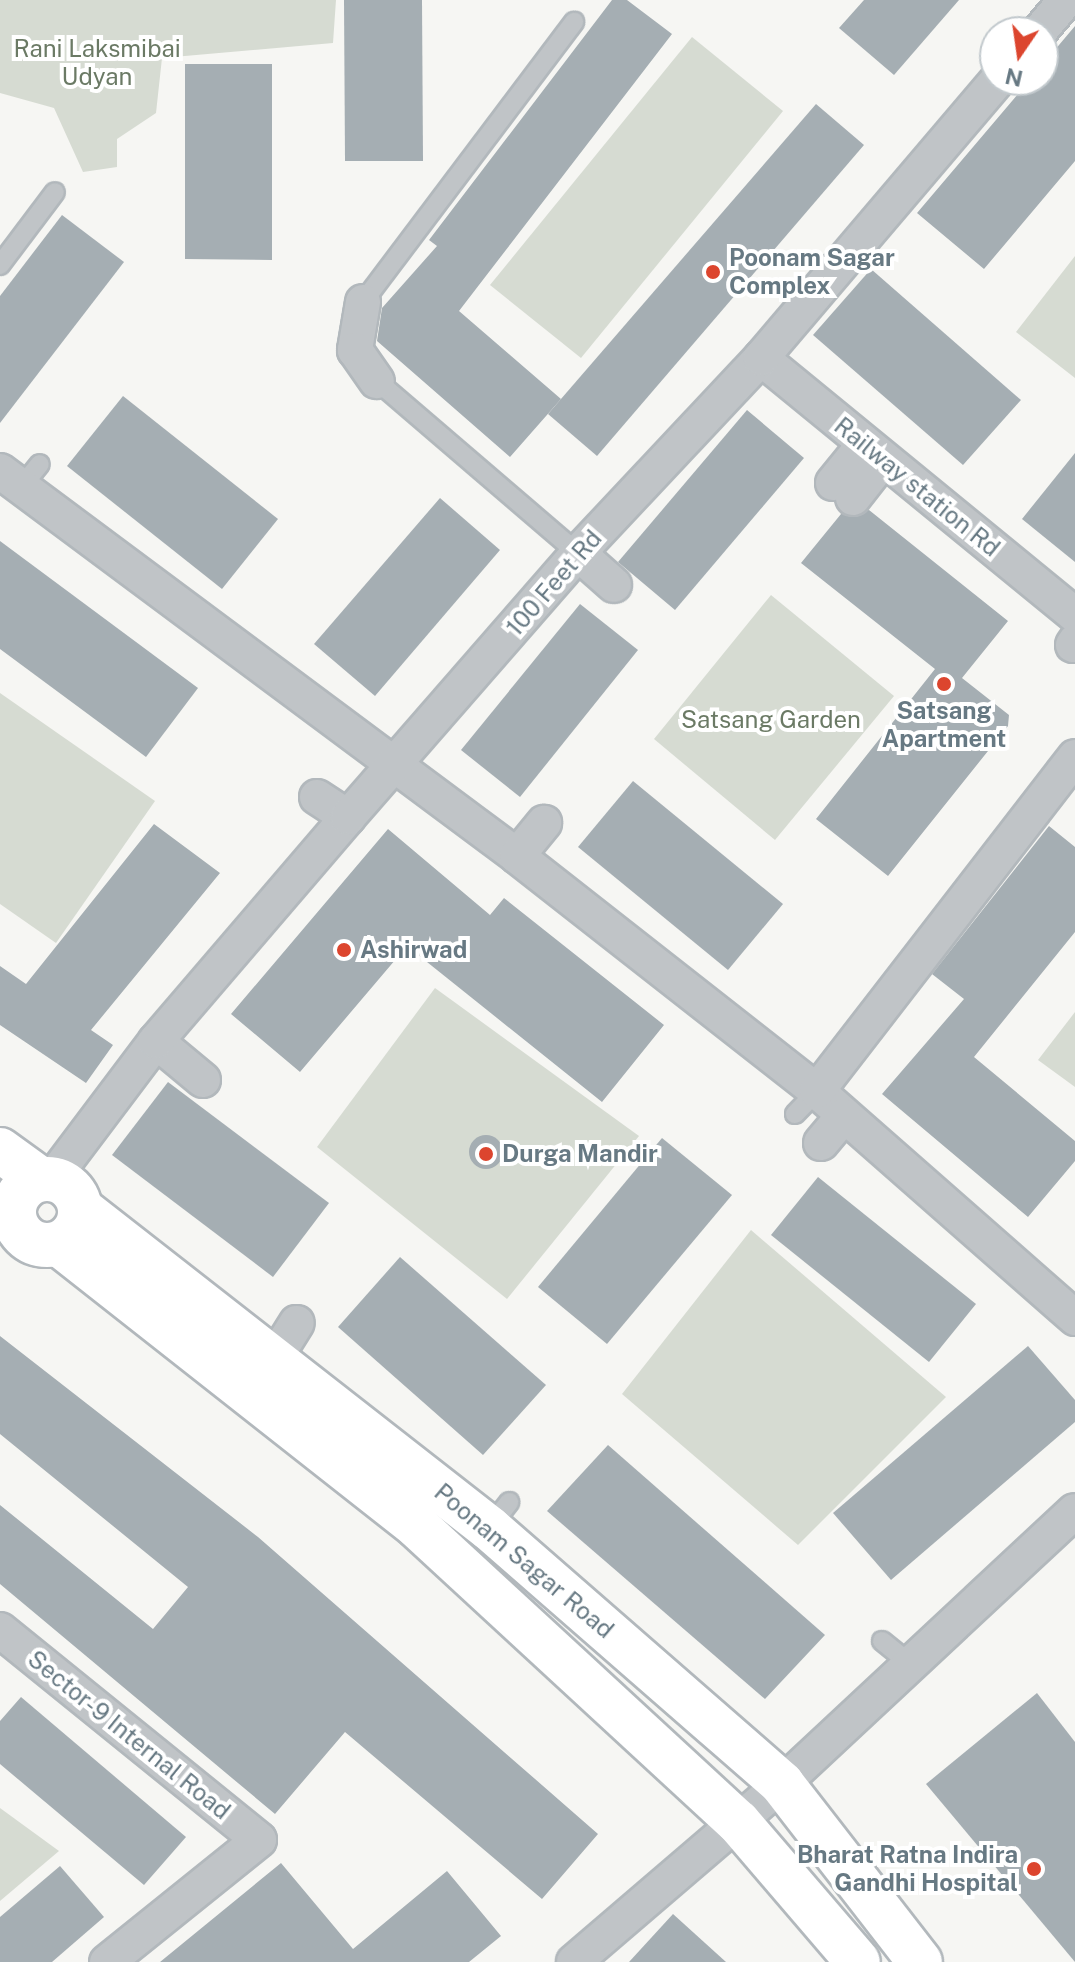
<!DOCTYPE html>
<html>
<head>
<meta charset="utf-8">
<style>
	body { margin:0 }
	#map { position:relative; width:1075px; height:1962px; overflow:hidden; background:#f6f6f3; font-family:"Public Sans",sans-serif }
	div>[style] { position:absolute }
	.green>* { inset:0; background:#d6dbd2 }
	.building>* { inset:0; background:#a5aeb3 }
	.round { border-radius:50% }
	.roads { filter:drop-shadow(2px 0 #b2b8bc) drop-shadow(-2px 0 #b2b8bc) drop-shadow(0 2px #b2b8bc) drop-shadow(0 -2px #b2b8bc) }
	.lane>* { height:18px; margin:-9px; padding:0 9px; transform-origin:9px; border-radius:9px; background:#c0c4c7 }
	.street>* { height:34px; margin:-17px; padding:0 17px; transform-origin:17px; border-radius:17px; background:#c0c4c7 }
	.secondary>* { height:44px; margin:-22px; padding:0 22px; transform-origin:22px; border-radius:22px; background:#fff }
	.secondary>.ring { margin:-22px; padding:0; box-sizing:content-box; background:none; border:44px solid #fff; border-radius:50% }
	.dots>* { width:22px; height:22px; translate:-50% -50%; box-sizing:border-box; border:4px solid #fff; border-radius:50% }
	span { translate:-50% -50%; white-space:nowrap; text-align:center; line-height:1.15; -webkit-text-stroke:8px #fff; paint-order:stroke }
	.park-label { font-size:24px; color:#6b7a65 }
	.poi-label { font-size:24px; color:#677983; font-weight:700 }
	.left { translate:0 -50%; text-align:left }
	.right { translate:-100% -50%; text-align:right }
	.street-label { font-size:24px; color:#677983 }
	.north { position:absolute; left:979px; top:16px; width:80px; height:80px; box-sizing:border-box; background:#fff; border:2px solid #c2c9cd; border-radius:50%; rotate:193deg; font-size:22px; font-weight:700; line-height:32px; text-align:center; color:#677983 }
	.north::after { content:''; display:block; margin:auto; width:28px; height:36px; background:#dc452e; clip-path:polygon(50% 0,100% 100%,50% 72%,0 100%) }
</style>
</head>
<body>
<div id="map">
	<div class="green">
		<i style="clip-path:polygon(0 0,336px 0,333px 43px,162px 58px,156px 113px,117px 139px,117px 167px,83px 172px,54px 108px,0 93px)"></i>
		<i style="clip-path:polygon(692px 37px,783px 111px,581px 358px,490px 285px)"></i>
		<i style="clip-path:polygon(1075px 256px,1075px 378px,1016px 332px)"></i>
		<i style="clip-path:polygon(771px 595px,894px 696px,775px 840px,654px 739px)"></i>
		<i style="clip-path:polygon(0 693px,155px 801px,56px 943px,0 904px)"></i>
		<i style="clip-path:polygon(435px 988px,639px 1136px,507px 1299px,317px 1147px)"></i>
		<i style="clip-path:polygon(1075px 1012px,1075px 1087px,1038px 1060px)"></i>
		<i style="clip-path:polygon(751px 1230px,946px 1397px,798px 1545px,622px 1394px)"></i>
		<i style="clip-path:polygon(0 1808px,59px 1851px,0 1901px)"></i>
	</div>
	<div class="building">
		<i style="clip-path:polygon(344px 0,422px 0,423px 161px,345px 161px)"></i>
		<i style="clip-path:polygon(612px 0,627px 0,672px 34px,459px 311px,561px 399px,510px 457px,377px 341px,382px 308px,437px 246px,429px 240px)"></i>
		<i style="clip-path:polygon(864px 0,959px 0,894px 75px,839px 28px)"></i>
		<i style="clip-path:polygon(1075px 26px,1075px 161px,984px 269px,917px 213px,1030px 80px,1043px 80px,1043px 64px)"></i>
		<i style="clip-path:polygon(185px 64px,272px 64px,272px 260px,185px 259px)"></i>
		<i style="clip-path:polygon(816px 104px,864px 145px,597px 456px,548px 414px)"></i>
		<i style="clip-path:polygon(62px 215px,124px 262px,0 423px,0 296px)"></i>
		<i style="clip-path:polygon(871px 269px,1021px 400px,963px 465px,813px 335px)"></i>
		<i style="clip-path:polygon(123px 396px,278px 519px,222px 589px,67px 466px)"></i>
		<i style="clip-path:polygon(747px 410px,804px 458px,675px 610px,618px 562px)"></i>
		<i style="clip-path:polygon(1075px 453px,1075px 562px,1022px 519px)"></i>
		<i style="clip-path:polygon(440px 498px,500px 550px,375px 696px,314px 644px)"></i>
		<i style="clip-path:polygon(869px 510px,1008px 621px,962px 678px,1009px 715px,1008px 726px,888px 876px,816px 819px,935px 669px,801px 563px,841px 514px)"></i>
		<i style="clip-path:polygon(0 541px,198px 688px,146px 757px,0 649px)"></i>
		<i style="clip-path:polygon(580px 604px,638px 650px,520px 797px,461px 750px)"></i>
		<i style="clip-path:polygon(633px 781px,783px 904px,728px 970px,578px 847px)"></i>
		<i style="clip-path:polygon(154px 824px,220px 873px,91px 1030px,113px 1045px,86px 1083px,0 1025px,0 966px,26px 984px)"></i>
		<i style="clip-path:polygon(1049px 826px,1075px 847px,1075px 932px,974px 1057px,1075px 1141px,1075px 1161px,1028px 1217px,882px 1094px,964px 999px,932px 974px)"></i>
		<i style="clip-path:polygon(388px 829px,490px 915px,504px 898px,664px 1025px,602px 1102px,407px 946px,300px 1072px,231px 1014px)"></i>
		<i style="clip-path:polygon(168px 1082px,329px 1203px,273px 1277px,112px 1155px)"></i>
		<i class="round" style="left:469px;top:1135px;width:34px;height:34px"></i>
		<i style="clip-path:polygon(662px 1138px,732px 1195px,607px 1344px,538px 1287px)"></i>
		<i style="clip-path:polygon(818px 1177px,976px 1304px,929px 1362px,771px 1235px)"></i>
		<i style="clip-path:polygon(400px 1257px,546px 1385px,483px 1455px,338px 1327px)"></i>
		<i style="clip-path:polygon(0 1336px,258px 1537px,598px 1834px,542px 1899px,345px 1732px,275px 1814px,0 1584px,0 1505px,153px 1629px,188px 1587px,0 1434px)"></i>
		<i style="clip-path:polygon(1028px 1346px,1075px 1400px,1075px 1422px,891px 1580px,833px 1513px)"></i>
		<i style="clip-path:polygon(608px 1445px,825px 1635px,765px 1699px,547px 1511px)"></i>
		<i style="clip-path:polygon(1037px 1693px,1075px 1742px,1075px 1962px,926px 1784px)"></i>
		<i style="clip-path:polygon(21px 1697px,186px 1837px,144px 1885px,0 1764px,0 1721px)"></i>
		<i style="clip-path:polygon(281px 1863px,353px 1949px,447px 1871px,501px 1936px,469px 1962px,160px 1962px)"></i>
		<i style="clip-path:polygon(60px 1866px,104px 1917px,52px 1962px,0 1962px,0 1917px)"></i>
		<i style="clip-path:polygon(673px 1914px,726px 1962px,629px 1962px)"></i>
	</div>
	<div class="roads">
		<div class="lane">
			<i style="left:0;top:265px;width:91px;rotate:-53deg"></i>
			<i style="left:363px;top:302px;width:351px;rotate:-53deg"></i>
			<i style="left:377px;top:381px;width:265px;rotate:40.6deg"></i>
			<i style="left:22px;top:486px;width:28px;rotate:-51deg"></i>
			<i style="left:795px;top:1114px;width:32px;rotate:-46deg"></i>
			<i style="left:489px;top:1528px;width:33px;rotate:-52deg"></i>
			<i style="left:882px;top:1641px;width:36px;rotate:39deg"></i>
		</div>
		<div class="street">
			<i style="left:1039px;top:32px;width:42px;rotate:-49.8deg"></i>
			<i style="left:363px;top:302px;width:49px;rotate:99.5deg"></i>
			<i style="left:355px;top:350px;width:38px;rotate:55deg"></i>
			<i style="left:761px;top:358px;width:406px;rotate:39.3deg"></i>
			<i style="left:0;top:471px;width:645px;rotate:36.67deg"></i>
			<i style="left:517px;top:856px;width:381px;rotate:38.1deg"></i>
			<i style="left:817px;top:1091px;width:344px;rotate:41.3deg"></i>
			<i style="left:833px;top:483px;width:49px;rotate:-50.8deg"></i>
			<i style="left:853px;top:498px;width:47px;rotate:-51.9deg"></i>
			<i style="left:578px;top:553px;width:48px;rotate:41.6deg"></i>
			<i style="left:1073px;top:645px;width:4px;rotate:-56deg"></i>
			<i style="left:317px;top:797px;width:37px;rotate:33deg"></i>
			<i style="left:517px;top:856px;width:43px;rotate:-50.7deg"></i>
			<i style="left:156px;top:1041px;width:61px;rotate:39.7deg"></i>
			<i style="left:817px;top:1091px;width:422px;rotate:-52.3deg"></i>
			<i style="left:821px;top:1143px;width:35px;rotate:-50deg"></i>
			<i style="left:52px;top:1179px;width:173px;rotate:-53deg"></i>
			<i style="left:156px;top:1041px;width:295px;rotate:-49.4deg"></i>
			<i style="left:348px;top:817px;width:350px;rotate:-48.9deg"></i>
			<i style="left:578px;top:553px;width:267px;rotate:-46.8deg"></i>
			<i style="left:761px;top:358px;width:365px;rotate:-49.6deg"></i>
			<i style="left:276px;top:1356px;width:39px;rotate:-58deg"></i>
			<i style="left:0;top:1630px;width:333px;rotate:39deg"></i>
			<i style="left:259px;top:1840px;width:195px;rotate:141.2deg"></i>
			<i style="left:574px;top:1962px;width:274px;rotate:-40.6deg"></i>
			<i style="left:782px;top:1784px;width:400px;rotate:-43deg"></i>
		</div>
		<div class="secondary">
			<i style="left:0;top:1150px;width:49px;rotate:35.9deg"></i>
			<i class="ring" style="left:14px;top:1179px;width:22px;height:22px"></i>
			<i style="left:81px;top:1209px;width:518px;rotate:38.02deg"></i>
			<i style="left:489px;top:1528px;width:389px;rotate:41.1deg"></i>
			<i style="left:782px;top:1784px;width:225px;rotate:52.2deg"></i>
			<i style="left:59px;top:1244px;width:457px;rotate:38.2deg"></i>
			<i style="left:418px;top:1527px;width:435px;rotate:42.7deg"></i>
			<i style="left:738px;top:1822px;width:184px;rotate:49.4deg"></i>
		</div>
	</div>
	<div class="dots">
		<i style="left:713px;top:272px;background:#dc452e"></i>
		<i style="left:944px;top:684px;background:#dc452e"></i>
		<i style="left:344px;top:950px;background:#dc452e"></i>
		<i style="left:486px;top:1154px;background:#dc452e"></i>
		<i style="left:1034px;top:1869px;background:#dc452e"></i>
	</div>
	<div class="park-label">
		<span style="left:97px;top:63px">Rani Laksmibai<br>Udyan</span>
		<span style="left:771px;top:720px">Satsang Garden</span>
	</div>
	<div class="poi-label">
		<span class="left" style="left:729px;top:272px">Poonam Sagar<br>Complex</span>
		<span style="left:944px;top:725px">Satsang<br>Apartment</span>
		<span class="left" style="left:360px;top:950px">Ashirwad</span>
		<span class="left" style="left:502px;top:1154px">Durga Mandir</span>
		<span class="right" style="left:1018px;top:1869px">Bharat Ratna Indira<br>Gandhi Hospital</span>
	</div>
	<div class="street-label">
		<span style="left:917px;top:487px;rotate:39deg">Railway station Rd</span>
		<span style="left:554px;top:583px;rotate:-49deg">100 Feet Rd</span>
		<span style="left:524px;top:1561px;rotate:40deg">Poonam Sagar Road</span>
		<span style="left:129px;top:1735px;rotate:39deg">Sector-9 Internal Road</span>
	</div>
	<div class="north">N</div>
</div>
</body>
</html>
